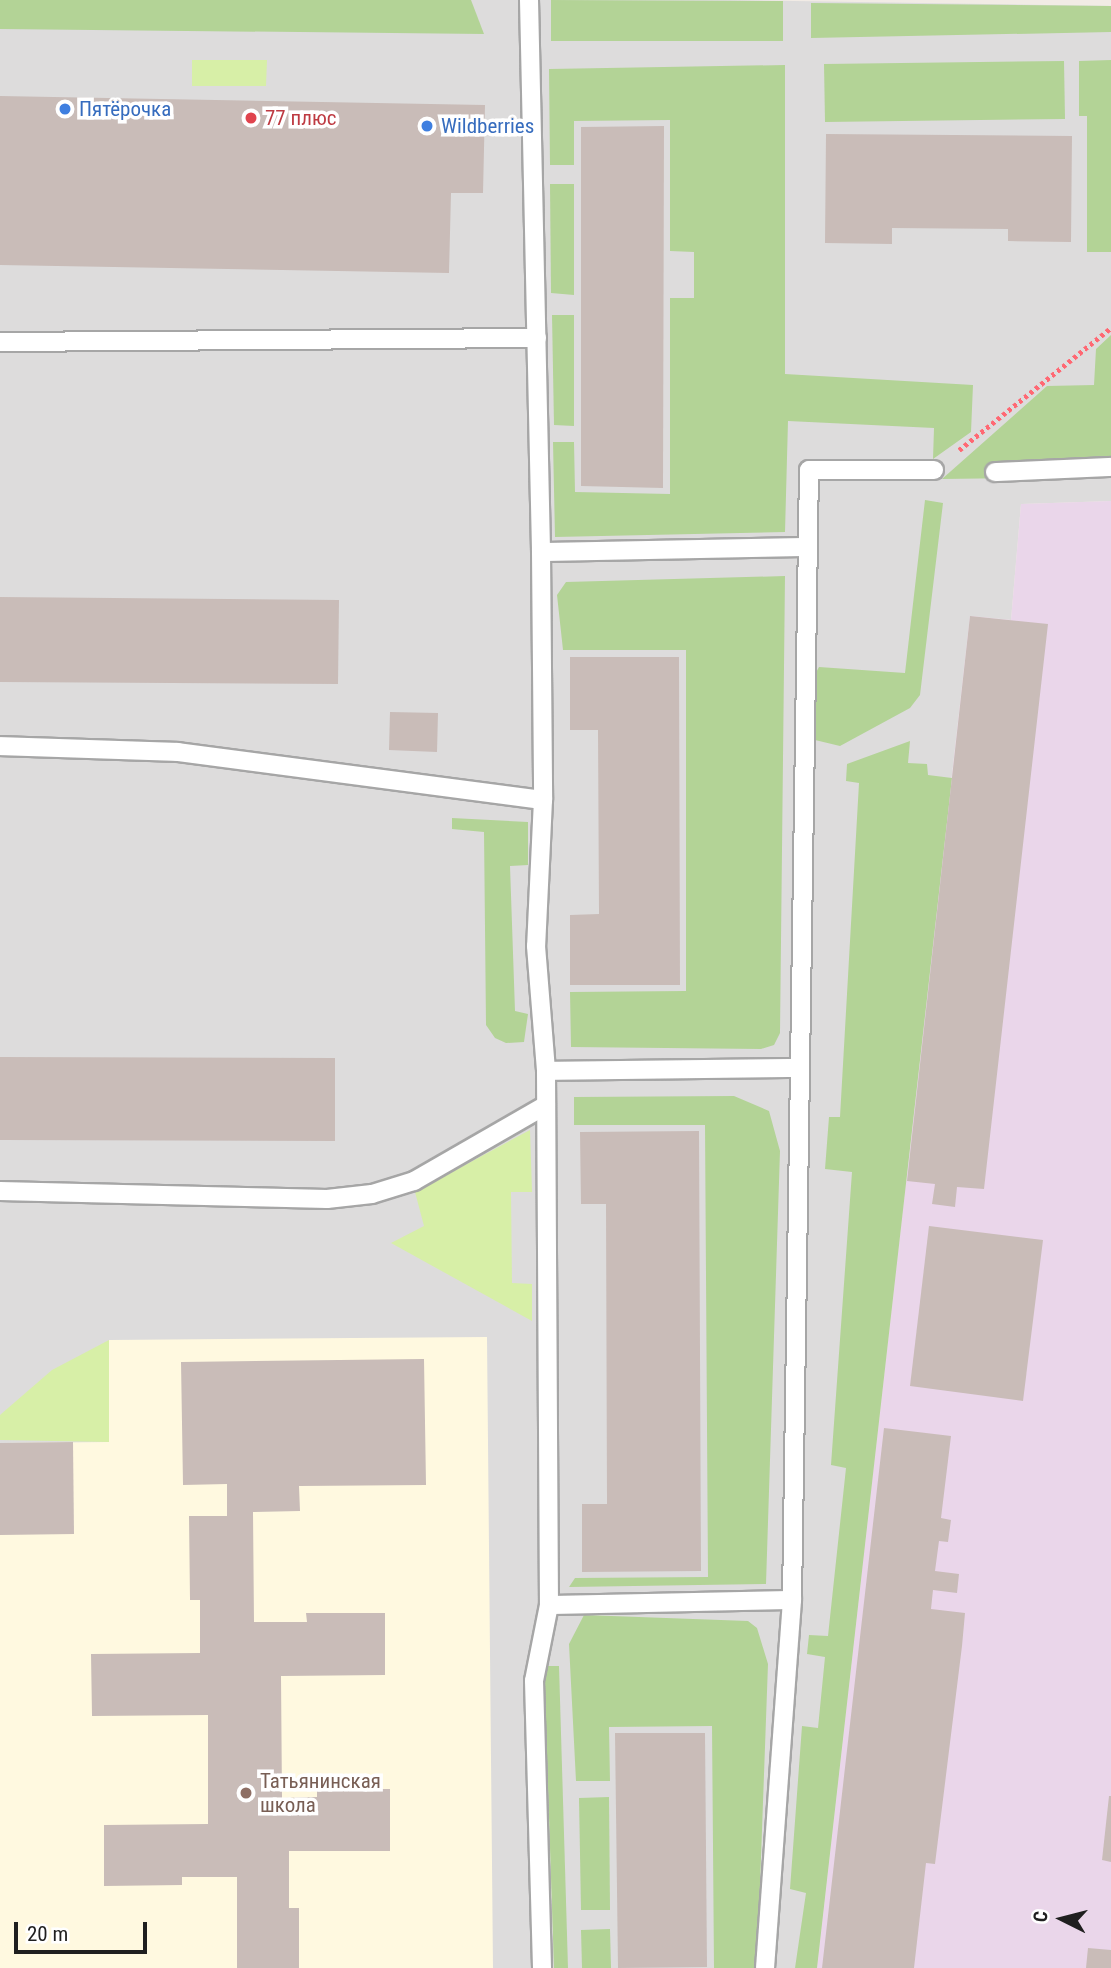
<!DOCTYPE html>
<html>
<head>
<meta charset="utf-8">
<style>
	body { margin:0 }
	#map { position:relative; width:1111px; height:1968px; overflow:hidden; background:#f1ebe5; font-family:"Roboto Condensed",sans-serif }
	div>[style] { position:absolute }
	.residential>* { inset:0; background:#dddcdc }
	.industrial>* { inset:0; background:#ead6ea }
	.education>* { inset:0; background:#fff9e0 }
	.grass>* { inset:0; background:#d7efa7 }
	.forest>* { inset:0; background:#b3d396 }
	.building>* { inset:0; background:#c9bcb8 }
	.path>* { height:4.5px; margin-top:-2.25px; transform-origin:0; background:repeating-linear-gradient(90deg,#ff6873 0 3.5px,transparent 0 7px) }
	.roads { filter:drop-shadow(2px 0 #a6a6a6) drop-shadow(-2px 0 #a6a6a6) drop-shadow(0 2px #a6a6a6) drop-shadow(0 -2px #a6a6a6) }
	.service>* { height:18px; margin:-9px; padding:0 9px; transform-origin:9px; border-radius:9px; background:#fff }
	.dots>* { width:19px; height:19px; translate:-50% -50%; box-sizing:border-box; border:4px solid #fff; border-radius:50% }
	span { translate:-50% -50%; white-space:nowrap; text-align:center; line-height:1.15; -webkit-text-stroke:7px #fff; paint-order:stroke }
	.shop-label { font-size:21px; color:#366cbe }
	.left { translate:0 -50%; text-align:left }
	.health-label { font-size:21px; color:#be3a42 }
	.education-label { font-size:21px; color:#785e54 }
	.north { position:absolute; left:1027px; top:1884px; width:70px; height:70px; -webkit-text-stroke:5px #fff; paint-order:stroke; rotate:276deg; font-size:19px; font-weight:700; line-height:28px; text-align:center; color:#1f1f1f }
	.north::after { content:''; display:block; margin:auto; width:24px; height:32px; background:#1f1f1f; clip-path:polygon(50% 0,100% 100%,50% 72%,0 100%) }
	.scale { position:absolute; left:14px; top:1922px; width:133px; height:32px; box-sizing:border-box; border:4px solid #1f1f1f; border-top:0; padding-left:9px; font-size:21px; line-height:24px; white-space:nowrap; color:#1f1f1f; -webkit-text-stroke:5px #fff; paint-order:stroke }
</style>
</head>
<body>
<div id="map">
	<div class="residential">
		<i style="clip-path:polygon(0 0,729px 0,1111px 6px,1111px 501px,1021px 504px,1011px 620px,970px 616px,817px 1968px,0 1968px)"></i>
	</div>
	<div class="industrial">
		<i style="clip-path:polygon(1111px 501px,1111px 1968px,817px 1968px,970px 616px,1011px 620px,1021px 504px)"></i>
	</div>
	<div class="education">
		<i style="clip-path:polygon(487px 1337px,493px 1968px,0 1968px,0 1443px,109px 1442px,109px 1340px)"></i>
	</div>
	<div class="grass">
		<i style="clip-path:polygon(192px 60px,267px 60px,266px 86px,192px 86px)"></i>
		<i style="clip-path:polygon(530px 1130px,532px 1192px,511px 1192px,512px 1283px,532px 1284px,532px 1321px,391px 1243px,424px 1226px,415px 1192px)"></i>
		<i style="clip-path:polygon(109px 1340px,109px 1442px,0 1440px,0 1415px,52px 1370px)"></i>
	</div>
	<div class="forest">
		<i style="clip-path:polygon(0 0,471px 0,484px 34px,0 29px)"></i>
		<i style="clip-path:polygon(551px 0,783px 1px,783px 41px,551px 41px)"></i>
		<i style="clip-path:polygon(811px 3px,1111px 6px,1111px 32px,811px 38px)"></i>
		<i style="clip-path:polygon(1111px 60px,1111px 252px,1087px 252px,1087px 116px,1079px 116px,1079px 61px)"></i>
		<i style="clip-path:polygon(1064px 61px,1065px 119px,825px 122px,824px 64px)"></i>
		<i style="clip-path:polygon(785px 65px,785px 374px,973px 385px,971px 432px,933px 459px,934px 428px,788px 421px,785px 532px,555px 537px,553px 442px,574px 442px,575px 492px,670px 494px,670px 298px,694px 298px,694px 252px,670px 251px,670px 120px,574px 121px,574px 165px,550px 165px,549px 69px)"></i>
		<i style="clip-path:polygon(550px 184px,574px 184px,574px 295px,551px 293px)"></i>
		<i style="clip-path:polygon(552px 315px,574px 315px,574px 426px,554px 425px)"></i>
		<i style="clip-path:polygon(1111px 335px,1111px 477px,942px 479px,1047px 386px,1094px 385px,1096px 349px)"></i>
		<i style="clip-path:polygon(925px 500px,943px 503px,920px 695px,910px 708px,840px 746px,815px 740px,810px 731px,813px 678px,819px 667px,905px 673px)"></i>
		<i style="clip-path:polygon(785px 576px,780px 1033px,774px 1045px,761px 1049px,571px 1047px,570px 992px,686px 991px,686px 650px,563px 650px,557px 595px,566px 582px)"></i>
		<i style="clip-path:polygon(910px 741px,908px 763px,927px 764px,928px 775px,952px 778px,817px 1968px,795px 1968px,806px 1893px,790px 1889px,802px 1726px,818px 1728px,825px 1657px,807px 1654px,809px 1635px,828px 1636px,846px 1468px,831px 1465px,852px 1172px,825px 1169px,829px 1117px,840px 1117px,859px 783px,846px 781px,847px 764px)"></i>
		<i style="clip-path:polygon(452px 818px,528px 822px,528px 865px,510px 866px,515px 1011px,528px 1014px,524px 1042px,506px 1043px,495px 1038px,486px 1025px,484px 832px,452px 829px)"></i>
		<i style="clip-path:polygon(734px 1096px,769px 1111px,780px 1151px,766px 1584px,569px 1587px,575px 1578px,708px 1577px,705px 1125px,574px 1125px,574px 1097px)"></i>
		<i style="clip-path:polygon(584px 1615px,748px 1621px,757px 1628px,768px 1664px,757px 1968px,714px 1968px,712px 1726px,609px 1727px,610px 1781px,576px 1781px,569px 1644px)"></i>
		<i style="clip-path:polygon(544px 1666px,559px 1666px,568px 1968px,554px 1968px)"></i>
		<i style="clip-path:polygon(609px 1797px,610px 1910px,581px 1910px,579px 1798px)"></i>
		<i style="clip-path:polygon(610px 1929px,611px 1968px,582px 1968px,581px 1930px)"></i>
	</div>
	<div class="building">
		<i style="clip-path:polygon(0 96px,485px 105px,483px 193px,451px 193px,449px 273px,0 265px)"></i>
		<i style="clip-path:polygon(664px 126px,663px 488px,581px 486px,581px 127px)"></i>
		<i style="clip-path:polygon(826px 134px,1072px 136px,1071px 242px,1008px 241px,1008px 229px,892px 228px,892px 244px,825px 243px)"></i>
		<i style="clip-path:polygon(0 597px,339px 600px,338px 684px,0 682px)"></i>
		<i style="clip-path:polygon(970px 616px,1048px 624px,984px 1189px,957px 1187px,955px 1207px,932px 1204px,935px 1184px,907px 1181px)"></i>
		<i style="clip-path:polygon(570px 657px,679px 657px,680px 985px,570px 985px,570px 915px,599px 914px,598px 730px,570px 730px)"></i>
		<i style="clip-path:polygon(390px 712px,438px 713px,437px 752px,389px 750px)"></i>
		<i style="clip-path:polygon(0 1057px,335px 1058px,335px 1141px,0 1140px)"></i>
		<i style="clip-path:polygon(699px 1131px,701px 1571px,582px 1572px,582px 1504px,607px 1504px,606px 1204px,581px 1204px,580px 1132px)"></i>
		<i style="clip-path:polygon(929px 1226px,1043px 1240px,1023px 1401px,910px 1386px)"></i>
		<i style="clip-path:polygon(424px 1359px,426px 1485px,299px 1486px,300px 1511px,253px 1512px,254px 1622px,307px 1622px,306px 1613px,385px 1613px,385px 1675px,281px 1676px,282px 1798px,317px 1797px,317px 1789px,390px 1789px,390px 1851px,289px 1851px,289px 1908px,299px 1908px,299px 1968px,237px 1968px,237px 1877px,182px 1877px,182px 1885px,104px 1886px,104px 1825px,208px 1824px,208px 1715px,92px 1716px,91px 1654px,200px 1653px,200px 1600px,190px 1600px,189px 1516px,227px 1516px,227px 1484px,183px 1485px,181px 1362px)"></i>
		<i style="clip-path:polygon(884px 1428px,951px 1436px,941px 1518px,951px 1520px,948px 1542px,939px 1541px,935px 1571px,959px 1574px,957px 1593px,933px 1590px,931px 1609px,965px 1613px,962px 1646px,935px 1864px,926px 1863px,914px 1968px,822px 1968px)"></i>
		<i style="clip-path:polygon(73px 1442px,74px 1534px,0 1535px,0 1443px)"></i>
		<i style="clip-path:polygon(615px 1733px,705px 1733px,707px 1967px,618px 1968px)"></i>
		<i style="clip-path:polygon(1109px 1796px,1111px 1796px,1111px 1862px,1102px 1860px)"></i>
		<i style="clip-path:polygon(1088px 1948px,1111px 1950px,1111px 1968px,1086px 1968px)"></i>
	</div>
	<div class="path">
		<i style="left:959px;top:450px;width:195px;rotate:-38.8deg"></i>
	</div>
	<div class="roads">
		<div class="service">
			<i style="left:529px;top:0;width:552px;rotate:88.75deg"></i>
			<i style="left:541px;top:552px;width:248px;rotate:89.5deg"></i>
			<i style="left:543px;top:800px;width:146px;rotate:92.7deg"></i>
			<i style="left:536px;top:946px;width:125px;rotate:85.4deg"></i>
			<i style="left:546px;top:1071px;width:534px;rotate:89.68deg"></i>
			<i style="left:549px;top:1605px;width:77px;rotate:101.2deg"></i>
			<i style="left:534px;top:1681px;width:287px;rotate:88.4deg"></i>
			<i style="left:0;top:342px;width:537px;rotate:-0.43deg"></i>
			<i style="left:995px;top:472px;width:116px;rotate:-2.5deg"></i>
			<i style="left:541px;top:552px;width:266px;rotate:-1.1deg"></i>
			<i style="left:0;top:746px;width:178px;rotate:1.9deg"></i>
			<i style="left:178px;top:752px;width:368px;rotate:7.5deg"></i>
			<i style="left:546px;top:1071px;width:254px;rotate:-0.7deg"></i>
			<i style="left:0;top:1191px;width:327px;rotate:1.4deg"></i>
			<i style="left:327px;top:1199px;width:45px;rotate:-6.3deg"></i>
			<i style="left:372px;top:1194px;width:44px;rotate:-17.2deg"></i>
			<i style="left:414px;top:1181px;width:152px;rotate:-29.9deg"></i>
			<i style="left:549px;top:1605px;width:243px;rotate:-1.2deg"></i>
			<i style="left:792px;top:1600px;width:1130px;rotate:-89.14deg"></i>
			<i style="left:809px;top:470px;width:125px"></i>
			<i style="left:765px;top:1968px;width:369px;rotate:-85.8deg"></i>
		</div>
	</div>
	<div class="dots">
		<i style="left:65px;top:109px;background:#3f7fe0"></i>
		<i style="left:251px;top:118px;background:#e0444e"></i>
		<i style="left:427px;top:126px;background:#3f7fe0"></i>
		<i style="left:246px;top:1793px;background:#8d6e63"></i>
	</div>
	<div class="shop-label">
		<span class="left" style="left:79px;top:109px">Пятёрочка</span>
		<span class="left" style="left:441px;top:126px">Wildberries</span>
	</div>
	<div class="health-label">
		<span class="left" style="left:265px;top:118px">77 плюс</span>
	</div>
	<div class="education-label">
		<span class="left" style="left:260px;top:1793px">Татьянинская<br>школа</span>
	</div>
	<div class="north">С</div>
	<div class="scale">20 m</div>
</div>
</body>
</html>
